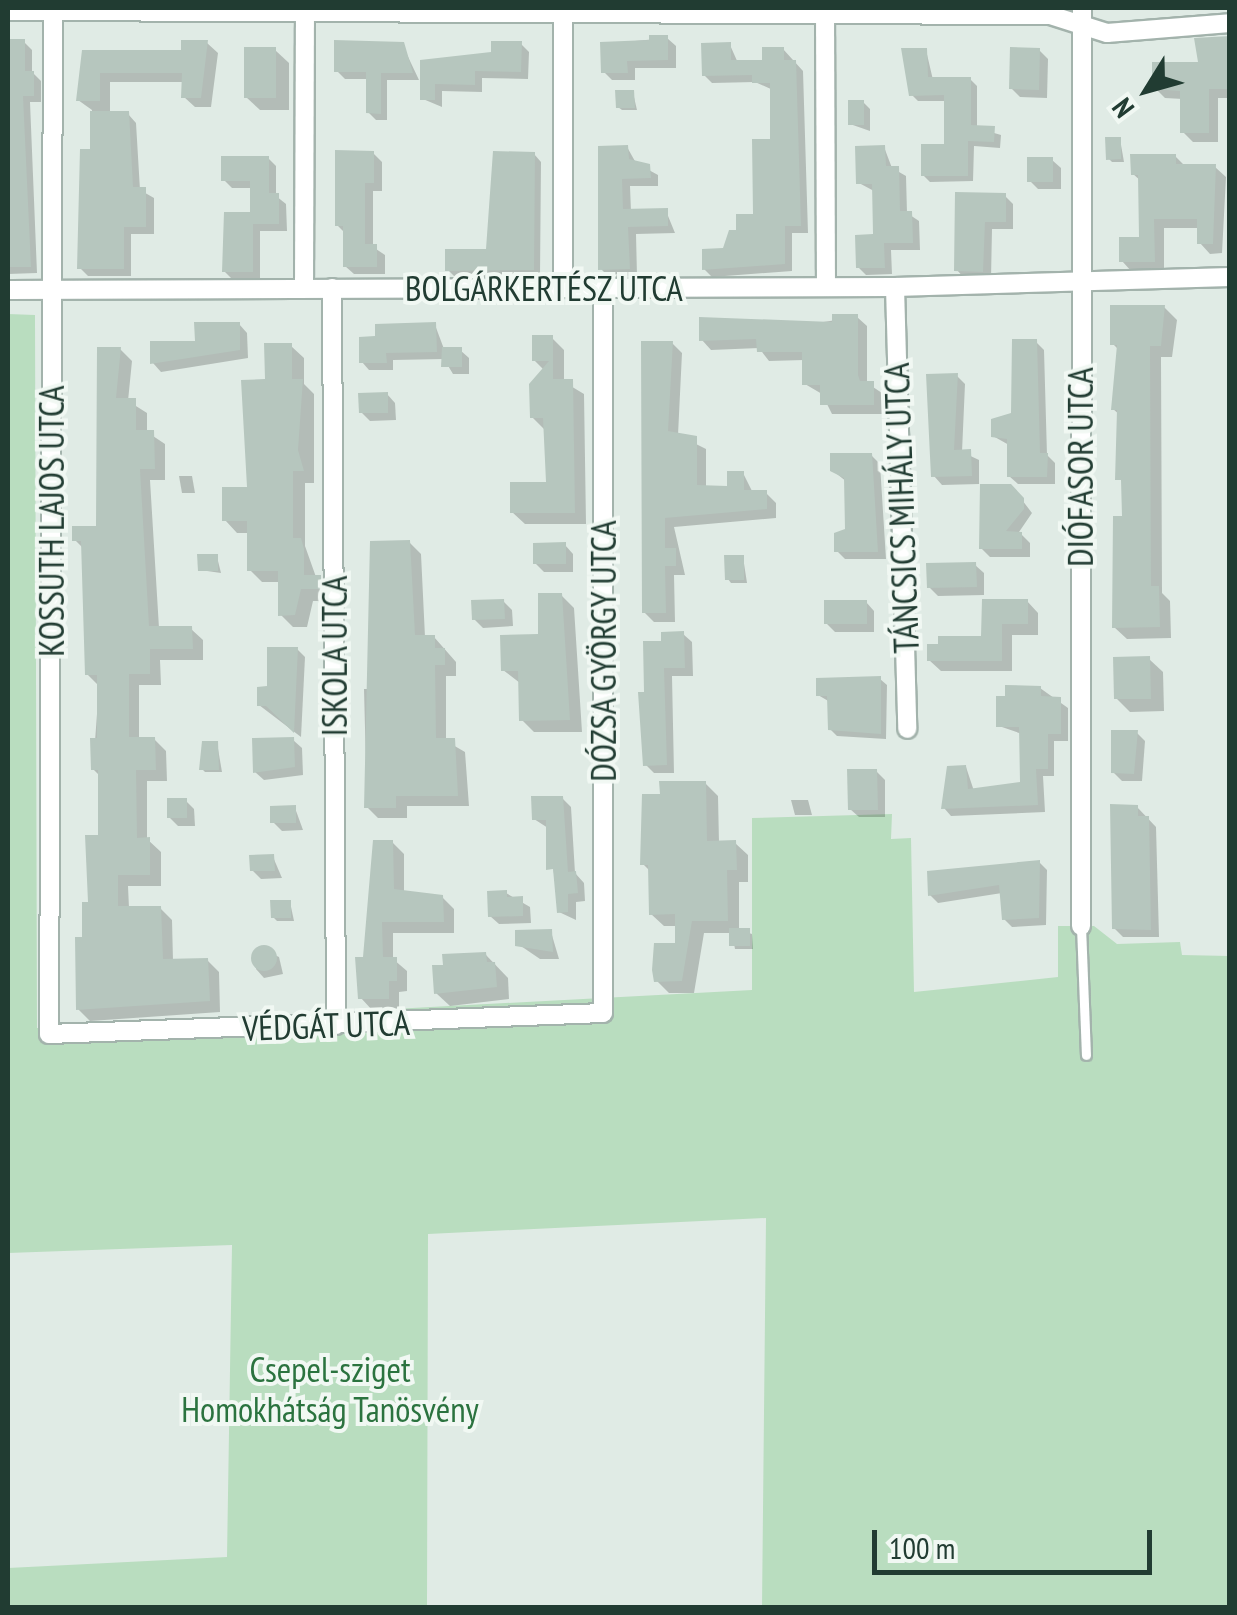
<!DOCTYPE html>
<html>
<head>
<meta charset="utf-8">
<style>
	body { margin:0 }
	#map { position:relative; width:1237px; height:1615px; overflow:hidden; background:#e0ebe5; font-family:"PT Sans Narrow",sans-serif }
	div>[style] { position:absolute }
	.green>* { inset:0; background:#b9ddbf }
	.shadow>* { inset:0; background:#0003 }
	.building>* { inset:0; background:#b6c6be }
	.round { border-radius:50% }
	.roads { filter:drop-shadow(2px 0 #a3b3ac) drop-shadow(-2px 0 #a3b3ac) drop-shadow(0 2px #a3b3ac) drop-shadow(0 -2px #a3b3ac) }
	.lane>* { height:9px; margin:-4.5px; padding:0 4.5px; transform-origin:4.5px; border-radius:4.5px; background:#fff }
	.street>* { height:18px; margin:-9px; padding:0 9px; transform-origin:9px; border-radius:9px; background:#fff }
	span { translate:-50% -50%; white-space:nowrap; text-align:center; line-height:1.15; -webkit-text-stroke:8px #f1f8f3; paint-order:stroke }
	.street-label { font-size:35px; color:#213c32 }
	.park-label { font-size:35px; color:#2b733f }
	.frame { position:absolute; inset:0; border:10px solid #213c32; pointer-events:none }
	.north { position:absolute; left:1097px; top:40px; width:100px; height:100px; -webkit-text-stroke:8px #f1f8f3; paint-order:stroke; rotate:233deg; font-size:28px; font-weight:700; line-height:40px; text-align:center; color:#213c32 }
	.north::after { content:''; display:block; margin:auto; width:35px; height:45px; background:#213c32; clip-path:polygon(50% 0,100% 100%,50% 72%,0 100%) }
	.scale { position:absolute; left:872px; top:1530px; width:280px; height:45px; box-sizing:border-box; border:5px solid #213c32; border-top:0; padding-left:12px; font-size:30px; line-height:35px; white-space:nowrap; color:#213c32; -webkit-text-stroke:8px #f1f8f3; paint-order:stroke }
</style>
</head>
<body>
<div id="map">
	<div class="green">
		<i style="clip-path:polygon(8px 314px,35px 315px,37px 1028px,752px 990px,752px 818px,892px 814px,891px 839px,911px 838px,914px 992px,1058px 977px,1058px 926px,1094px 926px,1117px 944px,1180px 942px,1182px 955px,1229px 956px,1229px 1607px,762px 1607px,766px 1218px,428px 1234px,427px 1607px,8px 1607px,8px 1568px,227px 1557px,232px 1245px,8px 1253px)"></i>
	</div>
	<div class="shadow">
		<i style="clip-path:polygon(1230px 37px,1230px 98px,1218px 98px,1218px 142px,1193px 142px,1183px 132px,1183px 99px,1165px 98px,1155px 88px,1202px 64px)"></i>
		<i style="clip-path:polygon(667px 38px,676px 46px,676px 68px,635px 68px,635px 80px,612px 80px,604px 72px,603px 44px)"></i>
		<i style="clip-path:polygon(8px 42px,24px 42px,32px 50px,32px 72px,41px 81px,41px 102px,30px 102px,37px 273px,8px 274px)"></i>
		<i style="clip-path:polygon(207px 43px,218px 53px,211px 107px,195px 107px,184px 97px,184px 82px,110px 82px,110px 114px,128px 114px,136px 123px,140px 190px,154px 198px,154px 234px,131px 234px,131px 276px,88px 276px,80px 268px,93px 152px,92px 110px,78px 100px,84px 52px,184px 53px)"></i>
		<i style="clip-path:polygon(402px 44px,419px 80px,387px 80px,387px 120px,376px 120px,368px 112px,368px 79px,345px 79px,337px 71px)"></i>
		<i style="clip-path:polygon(521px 44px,529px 52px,528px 79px,482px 78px,482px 92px,442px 91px,442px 107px,423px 99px,423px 62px,494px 54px)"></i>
		<i style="clip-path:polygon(730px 45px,738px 63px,764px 63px,783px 49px,803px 71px,808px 233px,792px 233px,792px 271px,712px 277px,704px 269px,755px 217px,772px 142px,773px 90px,755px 82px,712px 83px,704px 75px)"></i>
		<i style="clip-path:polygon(275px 50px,289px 63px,289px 110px,260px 110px,246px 97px)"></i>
		<i style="clip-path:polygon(926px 50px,933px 80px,970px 79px,977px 86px,977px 128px,1001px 135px,1000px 148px,974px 146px,973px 181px,930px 182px,923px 175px,947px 147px,947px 101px,918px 101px,911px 94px)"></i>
		<i style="clip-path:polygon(1039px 50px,1048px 59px,1047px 98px,1020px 97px,1011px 88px)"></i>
		<i style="clip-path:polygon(633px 93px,637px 110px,622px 110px,618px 107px)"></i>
		<i style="clip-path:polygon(863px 102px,870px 109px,870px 131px,850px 124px)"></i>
		<i style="clip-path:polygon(1120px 139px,1124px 162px,1112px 162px,1108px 158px)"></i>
		<i style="clip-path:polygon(627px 147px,636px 163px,658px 175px,658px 186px,630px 186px,631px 212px,666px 211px,675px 233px,636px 234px,637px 276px,609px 277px,601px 269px)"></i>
		<i style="clip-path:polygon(884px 147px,892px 168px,906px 176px,907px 213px,919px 221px,920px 250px,891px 250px,892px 274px,866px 275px,858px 267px,875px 237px,874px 191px,859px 183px)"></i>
		<i style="clip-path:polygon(373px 153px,382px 162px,382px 191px,373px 191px,373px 247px,385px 255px,385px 274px,354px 274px,345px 266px,345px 233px,337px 225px)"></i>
		<i style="clip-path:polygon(534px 154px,541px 162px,540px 277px,456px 278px,448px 270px,489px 252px)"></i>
		<i style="clip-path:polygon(1175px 156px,1186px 167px,1215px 167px,1226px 177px,1222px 253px,1210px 254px,1200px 243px,1199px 228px,1164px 228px,1164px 272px,1132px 272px,1122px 261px,1141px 239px,1141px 181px,1133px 174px)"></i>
		<i style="clip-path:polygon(268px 158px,276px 166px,276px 196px,286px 204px,287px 231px,260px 231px,260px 279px,232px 279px,224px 271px,253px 214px,253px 188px,232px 188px,224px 180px)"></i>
		<i style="clip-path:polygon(1052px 160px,1061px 168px,1061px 189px,1038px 189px,1030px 181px)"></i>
		<i style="clip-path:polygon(958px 195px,1005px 196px,1013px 204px,1013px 229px,992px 229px,991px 279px,965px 279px,957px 270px)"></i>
		<i style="clip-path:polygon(1164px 307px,1177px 320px,1172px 357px,1161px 357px,1162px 593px,1170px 601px,1171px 638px,1127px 639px,1114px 627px,1124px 518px,1120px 415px,1113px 409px,1120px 351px,1113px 344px)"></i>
		<i style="clip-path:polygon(857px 317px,867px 326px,867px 383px,882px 393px,882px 414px,832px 414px,822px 394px,805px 384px,804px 360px,769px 361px,759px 348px,711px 350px,702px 340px)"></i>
		<i style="clip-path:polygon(239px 324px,247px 333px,248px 358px,161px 372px,153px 363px)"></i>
		<i style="clip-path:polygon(435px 325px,444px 349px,460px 350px,469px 358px,469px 374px,453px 374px,444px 359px,393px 360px,393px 370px,369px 370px,362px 362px)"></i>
		<i style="clip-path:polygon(552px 338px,564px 350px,564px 382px,584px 394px,586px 524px,525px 524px,512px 512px,549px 484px,544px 429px,532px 417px,544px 370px,534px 360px)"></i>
		<i style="clip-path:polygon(1036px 342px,1044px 350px,1047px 455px,1055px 463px,1055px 484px,1018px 484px,1009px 476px,1009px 445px,993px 436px,1014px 415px)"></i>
		<i style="clip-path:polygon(672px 343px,682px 353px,678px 435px,706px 449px,706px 488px,730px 488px,743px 473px,753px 493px,766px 493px,776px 503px,776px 518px,674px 527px,685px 575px,674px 575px,675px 622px,654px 622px,644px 612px)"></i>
		<i style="clip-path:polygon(291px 346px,304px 358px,304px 384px,314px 394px,314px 483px,305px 483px,305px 546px,316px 577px,333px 590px,333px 601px,313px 601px,307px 627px,293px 627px,280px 614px,280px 582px,262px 582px,250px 570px,249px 533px,237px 533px,225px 520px,250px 490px,267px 382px)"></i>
		<i style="clip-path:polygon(120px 349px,132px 361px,128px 401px,147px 413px,147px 432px,165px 444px,165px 480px,150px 480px,159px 628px,191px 629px,203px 640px,203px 660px,160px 660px,161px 685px,139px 685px,139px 740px,154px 739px,166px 751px,167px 781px,147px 781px,147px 839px,161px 852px,161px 886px,128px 886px,129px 908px,160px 908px,172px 920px,173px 961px,207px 960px,219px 972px,220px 1012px,90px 1021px,78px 1009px,101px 837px,100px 776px,93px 769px,99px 686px,87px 674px,84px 549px,75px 540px,98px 529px)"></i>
		<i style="clip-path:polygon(957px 376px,965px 384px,962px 452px,979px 460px,979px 484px,942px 485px,934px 476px)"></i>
		<i style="clip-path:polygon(387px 394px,395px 403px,396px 420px,370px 421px,361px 412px)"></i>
		<i style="clip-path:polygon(871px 455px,880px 464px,886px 559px,845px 559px,837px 551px,848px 531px,847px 482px,832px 470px)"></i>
		<i style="clip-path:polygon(179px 476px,192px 476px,195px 493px,182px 493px)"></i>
		<i style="clip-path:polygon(1019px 496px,1032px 513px,1019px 532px,1030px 543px,1030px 557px,990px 557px,981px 548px)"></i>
		<i style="clip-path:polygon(409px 542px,421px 554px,425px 637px,434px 637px,456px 662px,456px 676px,446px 676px,446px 741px,465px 752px,469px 806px,407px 806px,407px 818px,378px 818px,367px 807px,364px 689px,372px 689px)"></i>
		<i style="clip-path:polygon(565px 545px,573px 554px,573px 572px,544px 572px,535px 563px)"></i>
		<i style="clip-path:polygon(217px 557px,221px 573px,200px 570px)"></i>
		<i style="clip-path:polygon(743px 557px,747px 583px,731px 583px,728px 579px)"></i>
		<i style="clip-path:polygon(975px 565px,984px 573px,984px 595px,938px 596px,929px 587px)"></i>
		<i style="clip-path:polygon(561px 595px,574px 608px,582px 732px,534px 732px,521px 719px,520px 683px,503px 670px,540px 636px)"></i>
		<i style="clip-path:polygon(503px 601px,512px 610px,513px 626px,483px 628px,474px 619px)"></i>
		<i style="clip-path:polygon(1027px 601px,1038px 613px,1038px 635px,1012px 635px,1012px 671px,941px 671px,929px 660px,940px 647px,984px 638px)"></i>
		<i style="clip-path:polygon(866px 602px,874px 611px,874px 632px,835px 632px,826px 623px)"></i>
		<i style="clip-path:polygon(683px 634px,692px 642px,693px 676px,672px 676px,674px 773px,654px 773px,646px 765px,646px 694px,663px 644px)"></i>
		<i style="clip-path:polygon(297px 649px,305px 657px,301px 737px,259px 705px)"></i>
		<i style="clip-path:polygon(1149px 659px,1163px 672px,1164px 711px,1130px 712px,1116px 698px)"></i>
		<i style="clip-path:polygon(880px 679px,887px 685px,886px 739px,837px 736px,830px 729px,830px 702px,818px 695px)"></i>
		<i style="clip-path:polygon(1040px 688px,1068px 708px,1068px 741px,1054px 741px,1054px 776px,1043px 776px,1045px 812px,951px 816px,944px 808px,966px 767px,974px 791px,1022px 784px,1022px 734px,999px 726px)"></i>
		<i style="clip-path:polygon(1136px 732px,1145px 741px,1142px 781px,1122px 781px,1113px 772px)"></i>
		<i style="clip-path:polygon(293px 740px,302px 748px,303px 775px,264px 780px,255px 772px)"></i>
		<i style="clip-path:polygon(217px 743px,222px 772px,205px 772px,202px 769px)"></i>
		<i style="clip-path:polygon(876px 771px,885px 780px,885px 817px,859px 817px,850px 809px)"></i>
		<i style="clip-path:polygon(705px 783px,718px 796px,719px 843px,735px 843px,748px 855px,748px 882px,739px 882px,739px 930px,752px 934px,753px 949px,735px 949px,732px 933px,704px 933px,694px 993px,669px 993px,657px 981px,678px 946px,678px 926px,664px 926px,651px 914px,650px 871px,643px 864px,662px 796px)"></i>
		<i style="clip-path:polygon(562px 798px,571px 807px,575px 873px,584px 883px,585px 901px,576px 902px,576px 920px,559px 912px,548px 828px,534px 819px)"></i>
		<i style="clip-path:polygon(791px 800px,808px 800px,812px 815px,795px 815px)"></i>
		<i style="clip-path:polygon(186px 801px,194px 809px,195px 826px,178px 826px,169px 817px)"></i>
		<i style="clip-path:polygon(1137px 807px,1156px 827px,1159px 937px,1123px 937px,1114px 928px)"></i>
		<i style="clip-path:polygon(295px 808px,303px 830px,282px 831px,273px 822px)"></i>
		<i style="clip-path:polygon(392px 842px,404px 854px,404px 893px,442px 897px,454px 909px,454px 933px,393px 933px,393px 959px,407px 971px,407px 991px,399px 992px,399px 1009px,372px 1010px,361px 998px,365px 960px)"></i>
		<i style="clip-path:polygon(273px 857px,282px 878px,261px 879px,252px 870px)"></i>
		<i style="clip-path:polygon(1039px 862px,1047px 870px,1046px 925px,1012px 927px,1004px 919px,1002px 893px,938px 903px,930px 895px)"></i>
		<i style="clip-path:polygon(506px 893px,530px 907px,531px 923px,499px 924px,490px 916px)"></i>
		<i style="clip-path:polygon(290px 902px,294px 921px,277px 921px,273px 917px)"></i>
		<i style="clip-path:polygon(551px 932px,559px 959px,540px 959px,518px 944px)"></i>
		<i style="clip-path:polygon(257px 947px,279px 957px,283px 974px,264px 978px,256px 969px)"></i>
		<i style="clip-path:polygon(485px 954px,508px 978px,509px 999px,450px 1006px,436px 993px)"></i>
	</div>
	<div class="building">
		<i style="clip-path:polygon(649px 35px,668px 35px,668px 60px,627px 61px,628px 73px,601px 73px,600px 42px,649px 40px)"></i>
		<i style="clip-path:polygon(1230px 36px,1230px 89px,1209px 89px,1209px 133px,1180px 133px,1180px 91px,1152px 89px,1152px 62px,1198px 62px,1194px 38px)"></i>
		<i style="clip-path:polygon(8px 39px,25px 39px,25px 71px,34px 71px,34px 96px,23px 96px,31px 267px,8px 267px)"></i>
		<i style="clip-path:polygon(181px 40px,208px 40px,201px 98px,181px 98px,182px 73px,100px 73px,100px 101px,76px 101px,82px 50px,181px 50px)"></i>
		<i style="clip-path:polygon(334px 40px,404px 42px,413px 73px,381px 73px,381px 114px,366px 113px,366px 72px,334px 72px)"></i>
		<i style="clip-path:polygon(491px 41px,522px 41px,521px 72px,475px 71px,475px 85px,435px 84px,435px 100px,420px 100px,420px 60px,491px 52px)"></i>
		<i style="clip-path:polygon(731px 42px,731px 60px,762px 60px,762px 47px,784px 47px,784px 60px,796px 60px,801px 226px,785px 226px,785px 264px,702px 270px,702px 249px,723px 248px,729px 230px,736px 230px,736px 214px,753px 214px,752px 139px,770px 139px,770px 83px,752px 83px,752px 75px,702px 76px,701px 43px)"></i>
		<i style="clip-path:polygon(244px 47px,276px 47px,276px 98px,244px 98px)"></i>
		<i style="clip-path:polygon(1010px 47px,1040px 48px,1039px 90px,1009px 89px)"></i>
		<i style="clip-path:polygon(901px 48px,927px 48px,928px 77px,971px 77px,971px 125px,995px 126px,994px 142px,968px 141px,968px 176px,921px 176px,921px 144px,944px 144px,944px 95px,909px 96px)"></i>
		<i style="clip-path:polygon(615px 90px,634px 90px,635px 108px,616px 108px)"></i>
		<i style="clip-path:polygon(848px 100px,864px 100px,864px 125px,848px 125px)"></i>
		<i style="clip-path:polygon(90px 111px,129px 111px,133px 187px,146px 187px,146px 227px,124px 227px,124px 269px,77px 269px,80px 149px,90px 149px)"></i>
		<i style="clip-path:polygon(1105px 137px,1121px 137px,1121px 159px,1106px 160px)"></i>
		<i style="clip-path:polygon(628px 145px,629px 159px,650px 164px,651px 178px,622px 179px,623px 209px,668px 208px,668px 226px,628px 227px,630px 269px,598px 270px,598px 146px)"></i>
		<i style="clip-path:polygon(885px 145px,886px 166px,899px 166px,900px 211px,912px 211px,913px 243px,884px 243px,885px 268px,856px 268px,855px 235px,873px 234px,872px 184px,856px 184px,855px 146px)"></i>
		<i style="clip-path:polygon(335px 150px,374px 151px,374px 183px,365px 183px,365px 244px,377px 244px,377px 267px,343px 267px,343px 226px,335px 226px)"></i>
		<i style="clip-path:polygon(493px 151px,535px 152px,534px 270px,445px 271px,445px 249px,486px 249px)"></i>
		<i style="clip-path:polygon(1130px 154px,1176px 154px,1176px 164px,1216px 164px,1213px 244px,1197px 244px,1197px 219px,1154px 219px,1155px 262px,1119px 262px,1119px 237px,1139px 237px,1138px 175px,1131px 175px)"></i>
		<i style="clip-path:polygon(221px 156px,269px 156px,269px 193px,279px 193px,279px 224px,253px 224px,253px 272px,222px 272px,224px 212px,250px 212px,250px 181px,221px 181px)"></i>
		<i style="clip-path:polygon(1027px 157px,1053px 157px,1053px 182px,1027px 182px)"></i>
		<i style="clip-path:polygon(955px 192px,1006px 193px,1006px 222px,985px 222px,983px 272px,954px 271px)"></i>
		<i style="clip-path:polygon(1110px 305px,1165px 305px,1161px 346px,1150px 346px,1151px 586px,1159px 586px,1160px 627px,1112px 628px,1113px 516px,1122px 516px,1121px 480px,1115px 480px,1117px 410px,1111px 410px,1117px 345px,1110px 345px)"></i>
		<i style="clip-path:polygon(832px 314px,858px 314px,858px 375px,860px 381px,874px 381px,874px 405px,820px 405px,820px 385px,802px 385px,802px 352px,757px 352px,756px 339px,699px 341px,699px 317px,832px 322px)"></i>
		<i style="clip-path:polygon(194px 322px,240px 322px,240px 350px,150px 364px,150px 341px,195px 341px)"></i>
		<i style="clip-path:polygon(436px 322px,437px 352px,386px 353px,387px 363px,359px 363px,359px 337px,375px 336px,375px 324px)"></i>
		<i style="clip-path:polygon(532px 335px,553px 335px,553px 379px,573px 379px,575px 513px,510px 513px,510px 482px,546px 482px,543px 418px,530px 418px,529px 384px,549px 361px,532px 361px)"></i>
		<i style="clip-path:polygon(1012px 339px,1037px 339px,1040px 453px,1048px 453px,1047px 477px,1007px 477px,1007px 439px,991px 437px,991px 419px,1011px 413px)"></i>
		<i style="clip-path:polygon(641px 341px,673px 341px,668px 431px,697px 436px,697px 485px,727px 486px,727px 471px,744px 471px,744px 490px,767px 490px,767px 509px,665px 518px,665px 548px,676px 548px,676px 566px,665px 566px,666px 613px,642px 613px)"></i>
		<i style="clip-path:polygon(264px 343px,292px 343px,292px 379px,303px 379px,298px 450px,304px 471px,293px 471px,293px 538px,301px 538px,304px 549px,304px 575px,321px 575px,321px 589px,301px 589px,295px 615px,278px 616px,278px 571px,247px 571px,247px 521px,222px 521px,222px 487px,247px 487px,241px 380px,265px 379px)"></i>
		<i style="clip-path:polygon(97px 347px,121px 347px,116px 398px,136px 398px,136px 430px,154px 430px,155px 469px,140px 469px,149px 626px,192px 626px,193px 649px,150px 649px,150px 674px,129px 674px,129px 737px,155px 737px,156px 770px,136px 770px,137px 838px,150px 837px,150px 875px,118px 875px,118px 906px,161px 906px,163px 959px,208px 958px,210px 1001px,76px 1010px,75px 937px,82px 937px,82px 902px,88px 902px,85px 835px,98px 835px,98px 770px,91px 770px,90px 738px,97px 738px,97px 675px,85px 675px,81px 541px,72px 541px,72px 526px,96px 526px)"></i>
		<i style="clip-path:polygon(442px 347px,462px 347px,462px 367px,441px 367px)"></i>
		<i style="clip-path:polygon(958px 373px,954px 450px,971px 449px,972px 476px,931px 477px,926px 374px)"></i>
		<i style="clip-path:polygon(388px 392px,388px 413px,359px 413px,358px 393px)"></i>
		<i style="clip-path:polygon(830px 453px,872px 453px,878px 552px,834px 552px,834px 533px,845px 529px,844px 478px,830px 471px)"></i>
		<i style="clip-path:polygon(980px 484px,1011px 484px,1024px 498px,1024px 509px,1006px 531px,1022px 532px,1022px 549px,979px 549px)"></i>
		<i style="clip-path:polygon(410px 540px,415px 635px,435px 635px,435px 648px,445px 648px,445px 665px,435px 665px,436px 738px,455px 738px,458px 796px,396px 796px,396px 808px,364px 808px,370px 541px)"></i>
		<i style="clip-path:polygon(566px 542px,566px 564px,533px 564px,533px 543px)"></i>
		<i style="clip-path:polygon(197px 554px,218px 554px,218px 571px,198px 571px)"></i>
		<i style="clip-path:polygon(724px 555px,744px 555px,744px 580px,725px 580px)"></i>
		<i style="clip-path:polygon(976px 562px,977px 587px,927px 588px,926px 563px)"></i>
		<i style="clip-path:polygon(538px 593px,562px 593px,570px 720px,519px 721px,518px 671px,501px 671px,500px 635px,538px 634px)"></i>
		<i style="clip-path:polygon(504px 599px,505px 619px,472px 620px,471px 600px)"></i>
		<i style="clip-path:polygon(982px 599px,1028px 599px,1028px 624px,1002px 624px,1002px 661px,927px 661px,927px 644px,938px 644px,938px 636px,981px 636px)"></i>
		<i style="clip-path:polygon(824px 600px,867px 600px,867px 624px,824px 624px)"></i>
		<i style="clip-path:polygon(684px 631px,685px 668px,664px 668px,667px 765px,643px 766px,638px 692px,644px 692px,643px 641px,661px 641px,661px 632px)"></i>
		<i style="clip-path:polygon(267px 647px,298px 647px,294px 733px,266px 706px,257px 706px,257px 687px,267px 686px)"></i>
		<i style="clip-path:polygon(1150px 656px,1151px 699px,1114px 699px,1113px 657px)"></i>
		<i style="clip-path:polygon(881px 676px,881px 734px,828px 730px,827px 696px,816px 696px,816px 678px)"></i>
		<i style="clip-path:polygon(1005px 685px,1041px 686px,1041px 696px,1061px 697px,1061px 734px,1048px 734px,1048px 769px,1036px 769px,1038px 805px,941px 809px,947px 766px,966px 765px,968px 789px,1020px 782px,1019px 727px,996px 727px,996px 696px,1005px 696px)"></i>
		<i style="clip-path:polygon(1111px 730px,1138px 730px,1134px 774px,1111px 773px)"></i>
		<i style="clip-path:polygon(294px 737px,295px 767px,253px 773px,252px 738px)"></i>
		<i style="clip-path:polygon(202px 741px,218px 741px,219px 770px,199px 770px)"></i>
		<i style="clip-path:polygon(847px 769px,877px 769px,878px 810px,848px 810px)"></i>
		<i style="clip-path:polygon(659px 781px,706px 781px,707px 841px,736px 840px,737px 870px,727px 870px,728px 921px,692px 921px,682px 981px,654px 982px,652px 970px,654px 943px,675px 943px,675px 914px,649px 915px,648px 865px,640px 865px,642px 794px,660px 794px)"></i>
		<i style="clip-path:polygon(531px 796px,563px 796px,568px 872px,576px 871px,578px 893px,568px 894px,568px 912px,557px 913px,553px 869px,546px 870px,546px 820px,532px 820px)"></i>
		<i style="clip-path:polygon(167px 798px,187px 798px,187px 818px,167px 818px)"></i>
		<i style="clip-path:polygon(1110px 804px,1138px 805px,1138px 816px,1149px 816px,1151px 930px,1112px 929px)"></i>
		<i style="clip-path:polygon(296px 805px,296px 823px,270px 823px,270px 806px)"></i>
		<i style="clip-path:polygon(373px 840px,393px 840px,394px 889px,443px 895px,444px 922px,382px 922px,383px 957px,397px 957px,397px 981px,389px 981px,389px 999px,358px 999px,355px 957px,363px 957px)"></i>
		<i style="clip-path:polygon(274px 854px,275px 871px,250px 871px,249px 855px)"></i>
		<i style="clip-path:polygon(1040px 860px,1039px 918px,1002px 920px,999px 885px,928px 896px,927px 871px)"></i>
		<i style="clip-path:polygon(507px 890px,507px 897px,523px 896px,523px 916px,488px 917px,487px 891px)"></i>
		<i style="clip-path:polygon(270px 900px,291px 900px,291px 918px,271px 918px)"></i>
		<i style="clip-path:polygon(729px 928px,750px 928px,750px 946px,729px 946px)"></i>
		<i style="clip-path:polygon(552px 929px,553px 952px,515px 946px,515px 930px)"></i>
		<i class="round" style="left:251px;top:945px;width:26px;height:26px"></i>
		<i style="clip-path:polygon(486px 952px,487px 962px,495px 962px,497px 987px,434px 994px,432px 965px,443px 965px,442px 954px)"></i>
	</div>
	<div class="roads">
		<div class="lane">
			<i style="left:1081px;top:926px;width:129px;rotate:87.8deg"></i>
		</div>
		<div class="street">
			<i style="left:53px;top:8px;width:1026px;rotate:90.22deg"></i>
			<i style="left:49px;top:1034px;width:554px;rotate:-2.17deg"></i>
			<i style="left:603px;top:1013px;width:724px;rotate:-90deg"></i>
			<i style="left:563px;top:8px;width:280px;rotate:90deg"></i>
			<i style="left:825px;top:8px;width:278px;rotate:89.8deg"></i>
			<i style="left:8px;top:11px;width:1042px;rotate:0.22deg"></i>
			<i style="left:1050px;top:15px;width:60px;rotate:17.5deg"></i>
			<i style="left:1107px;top:33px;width:123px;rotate:-4.6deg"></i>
			<i style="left:895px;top:287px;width:442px;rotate:88.4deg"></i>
			<i style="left:304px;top:288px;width:280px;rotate:-89.8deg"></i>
			<i style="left:332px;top:288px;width:737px;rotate:89.69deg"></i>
			<i style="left:8px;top:290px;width:887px;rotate:-0.19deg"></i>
			<i style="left:895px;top:287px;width:335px;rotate:-1.7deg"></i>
			<i style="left:1081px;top:926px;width:918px;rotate:-89.94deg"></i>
		</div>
	</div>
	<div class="street-label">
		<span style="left:544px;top:288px">BOLGÁRKERTÉSZ UTCA</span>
		<span style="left:1080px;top:467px;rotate:-90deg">DIÓFASOR UTCA</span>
		<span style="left:901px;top:508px;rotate:-92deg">TÁNCSICS MIHÁLY UTCA</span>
		<span style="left:51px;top:521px;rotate:-90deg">KOSSUTH LAJOS UTCA</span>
		<span style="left:603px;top:651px;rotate:-90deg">DÓZSA GYÖRGY UTCA</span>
		<span style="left:334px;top:656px;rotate:-90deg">ISKOLA UTCA</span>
		<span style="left:326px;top:1025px;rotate:-2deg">VÉDGÁT UTCA</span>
	</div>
	<div class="park-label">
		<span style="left:330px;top:1389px">Csepel-sziget<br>Homokhátság Tanösvény</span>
	</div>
	<div class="frame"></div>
	<div class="north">N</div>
	<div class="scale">100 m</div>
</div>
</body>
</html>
